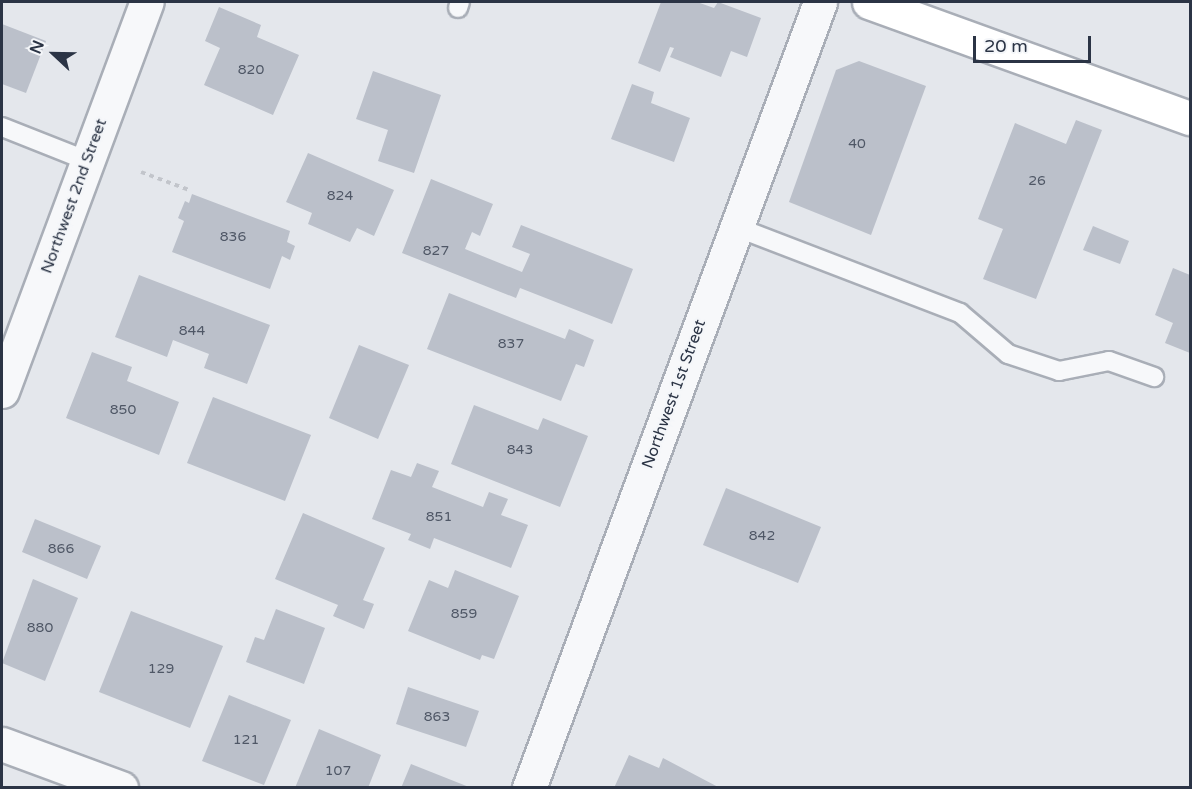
<!DOCTYPE html>
<html>
<head>
<meta charset="utf-8">
<style>
	body { margin:0 }
	#map { position:relative; width:1192px; height:789px; overflow:hidden; background:#e4e7ec; font-family:"Varela Round",sans-serif }
	div>[style] { position:absolute }
	.building>* { inset:0; background:#bbc0ca }
	.path>* { height:4px; margin-top:-2px; transform-origin:0; background:repeating-linear-gradient(90deg,#c2c5cb 0 4.5px,transparent 0 9px) }
	.roads { filter:drop-shadow(2px 0 #a9aeb7) drop-shadow(-2px 0 #a9aeb7) drop-shadow(0 2px #a9aeb7) drop-shadow(0 -2px #a9aeb7) }
	.service>* { height:18px; margin:-9px; padding:0 9px; transform-origin:9px; border-radius:9px; background:#f7f8fa }
	.minor>* { height:33px; margin:-16.5px; padding:0 16.5px; transform-origin:16.5px; border-radius:16.5px; background:#f7f8fa }
	.primary>* { height:33px; margin:-16.5px; padding:0 16.5px; transform-origin:16.5px; border-radius:16.5px; background:#fff }
	span { translate:-50% -50%; white-space:nowrap; text-align:center; line-height:1.15; -webkit-text-stroke:4.5px #f4f6f9; paint-order:stroke }
	.number-label { font-size:14px; color:#4f5766 }
	.number-label span { -webkit-text-stroke-width:0 }
	.street-label { font-size:16px; color:#2b3445 }
	.frame { position:absolute; inset:0; border:3px solid #2b3445; pointer-events:none }
	.north { position:absolute; left:24px; top:24px; width:60px; height:60px; -webkit-text-stroke:4px #f4f6f9; paint-order:stroke; rotate:292deg; font-size:16px; font-weight:700; line-height:24px; text-align:center; color:#2b3445 }
	.north::after { content:''; display:block; margin:auto; width:21px; height:27px; background:#2b3445; clip-path:polygon(50% 0,100% 100%,50% 72%,0 100%) }
	.scale { position:absolute; left:973px; top:36px; width:118px; height:27px; box-sizing:border-box; border:3px solid #2b3445; border-top:0; padding-left:8px; font-size:18px; line-height:21px; white-space:nowrap; color:#2b3445; -webkit-text-stroke:4px #f4f6f9; paint-order:stroke }
</style>
</head>
<body>
<div id="map">
	<div class="building">
		<i style="clip-path:polygon(661px 2px,697px 2px,714px 8px,718px 2px,761px 18px,747px 57px,731px 51px,721px 77px,670px 57px,674px 48px,670px 47px,660px 72px,638px 63px)"></i>
		<i style="clip-path:polygon(219px 7px,261px 25px,257px 37px,299px 55px,273px 115px,204px 85px,220px 48px,205px 41px)"></i>
		<i style="clip-path:polygon(2px 24px,46px 41px,26px 93px,2px 84px)"></i>
		<i style="clip-path:polygon(859px 61px,926px 86px,871px 235px,789px 202px,836px 70px)"></i>
		<i style="clip-path:polygon(373px 71px,441px 95px,414px 173px,378px 161px,388px 130px,356px 119px)"></i>
		<i style="clip-path:polygon(632px 84px,654px 92px,651px 103px,690px 118px,674px 162px,611px 139px)"></i>
		<i style="clip-path:polygon(1076px 120px,1102px 130px,1036px 299px,983px 279px,1003px 229px,978px 219px,1015px 123px,1066px 144px)"></i>
		<i style="clip-path:polygon(308px 153px,394px 190px,374px 236px,357px 228px,350px 242px,308px 224px,312px 213px,286px 202px)"></i>
		<i style="clip-path:polygon(431px 179px,493px 204px,480px 236px,472px 232px,465px 249px,522px 272px,530px 254px,512px 247px,521px 225px,633px 269px,612px 324px,520px 288px,516px 298px,402px 253px)"></i>
		<i style="clip-path:polygon(192px 194px,290px 231px,287px 242px,295px 246px,290px 260px,282px 256px,270px 289px,172px 252px,184px 221px,178px 218px,185px 201px,189px 203px)"></i>
		<i style="clip-path:polygon(1093px 226px,1129px 241px,1120px 264px,1083px 250px)"></i>
		<i style="clip-path:polygon(1173px 268px,1190px 275px,1190px 353px,1165px 343px,1173px 323px,1155px 315px)"></i>
		<i style="clip-path:polygon(139px 275px,270px 325px,247px 384px,204px 368px,209px 354px,173px 340px,167px 357px,115px 337px)"></i>
		<i style="clip-path:polygon(449px 293px,565px 339px,569px 329px,594px 340px,584px 367px,576px 364px,561px 401px,427px 349px)"></i>
		<i style="clip-path:polygon(359px 345px,409px 365px,378px 439px,329px 418px)"></i>
		<i style="clip-path:polygon(92px 352px,132px 367px,127px 381px,179px 402px,159px 455px,66px 418px)"></i>
		<i style="clip-path:polygon(213px 397px,311px 435px,285px 501px,187px 463px)"></i>
		<i style="clip-path:polygon(474px 405px,538px 430px,543px 418px,588px 436px,560px 507px,451px 464px)"></i>
		<i style="clip-path:polygon(417px 463px,439px 471px,432px 487px,483px 507px,489px 492px,508px 499px,501px 515px,528px 525px,511px 568px,434px 538px,430px 549px,408px 540px,411px 534px,372px 519px,391px 470px,411px 477px)"></i>
		<i style="clip-path:polygon(726px 488px,821px 527px,798px 583px,703px 545px)"></i>
		<i style="clip-path:polygon(303px 513px,385px 548px,363px 600px,374px 604px,364px 629px,333px 616px,338px 605px,275px 579px)"></i>
		<i style="clip-path:polygon(35px 519px,101px 546px,87px 579px,22px 552px)"></i>
		<i style="clip-path:polygon(455px 570px,519px 596px,494px 659px,482px 655px,480px 660px,408px 631px,429px 580px,448px 588px)"></i>
		<i style="clip-path:polygon(33px 579px,78px 598px,45px 681px,2px 663px)"></i>
		<i style="clip-path:polygon(276px 609px,325px 628px,304px 684px,246px 662px,255px 637px,264px 640px)"></i>
		<i style="clip-path:polygon(131px 611px,223px 646px,190px 728px,99px 692px)"></i>
		<i style="clip-path:polygon(408px 687px,479px 711px,466px 747px,396px 724px)"></i>
		<i style="clip-path:polygon(229px 695px,291px 720px,264px 785px,202px 761px)"></i>
		<i style="clip-path:polygon(319px 729px,381px 755px,368px 788px,295px 788px)"></i>
		<i style="clip-path:polygon(629px 755px,659px 768px,663px 758px,720px 788px,614px 788px)"></i>
		<i style="clip-path:polygon(411px 764px,469px 787px,469px 788px,401px 788px)"></i>
	</div>
	<div class="path">
		<i style="left:141px;top:172px;width:51px;rotate:20.6deg"></i>
	</div>
	<div class="roads">
		<div class="service">
			<i style="left:458px;top:8px;width:6px;rotate:-72deg"></i>
			<i style="left:2px;top:127px;width:92px;rotate:21.6deg"></i>
			<i style="left:736px;top:227px;width:240px;rotate:21deg"></i>
			<i style="left:960px;top:313px;width:63px;rotate:40.5deg"></i>
			<i style="left:1008px;top:354px;width:54px;rotate:18.4deg"></i>
			<i style="left:1059px;top:371px;width:51px;rotate:-11.3deg"></i>
			<i style="left:1109px;top:361px;width:48px;rotate:19.6deg"></i>
		</div>
		<div class="minor">
			<i style="left:2px;top:391px;width:415px;rotate:-69.6deg"></i>
			<i style="left:2px;top:744px;width:127px;rotate:20.3deg"></i>
			<i style="left:529px;top:788px;width:838px;rotate:-69.68deg"></i>
		</div>
		<div class="primary">
			<i style="left:869px;top:2px;width:341px;rotate:19.9deg"></i>
		</div>
	</div>
	<div class="number-label">
		<span style="left:251px;top:70px">820</span>
		<span style="left:857px;top:144px">40</span>
		<span style="left:1037px;top:181px">26</span>
		<span style="left:340px;top:196px">824</span>
		<span style="left:233px;top:237px">836</span>
		<span style="left:436px;top:251px">827</span>
		<span style="left:192px;top:331px">844</span>
		<span style="left:511px;top:344px">837</span>
		<span style="left:123px;top:410px">850</span>
		<span style="left:520px;top:450px">843</span>
		<span style="left:439px;top:517px">851</span>
		<span style="left:762px;top:536px">842</span>
		<span style="left:61px;top:549px">866</span>
		<span style="left:464px;top:614px">859</span>
		<span style="left:40px;top:628px">880</span>
		<span style="left:161px;top:669px">129</span>
		<span style="left:437px;top:717px">863</span>
		<span style="left:246px;top:740px">121</span>
		<span style="left:338px;top:771px">107</span>
	</div>
	<div class="street-label">
		<span style="left:74px;top:196px;rotate:-70deg">Northwest 2nd Street</span>
		<span style="left:674px;top:394px;rotate:-70deg">Northwest 1st Street</span>
	</div>
	<div class="frame"></div>
	<div class="north">N</div>
	<div class="scale">20 m</div>
</div>
</body>
</html>
